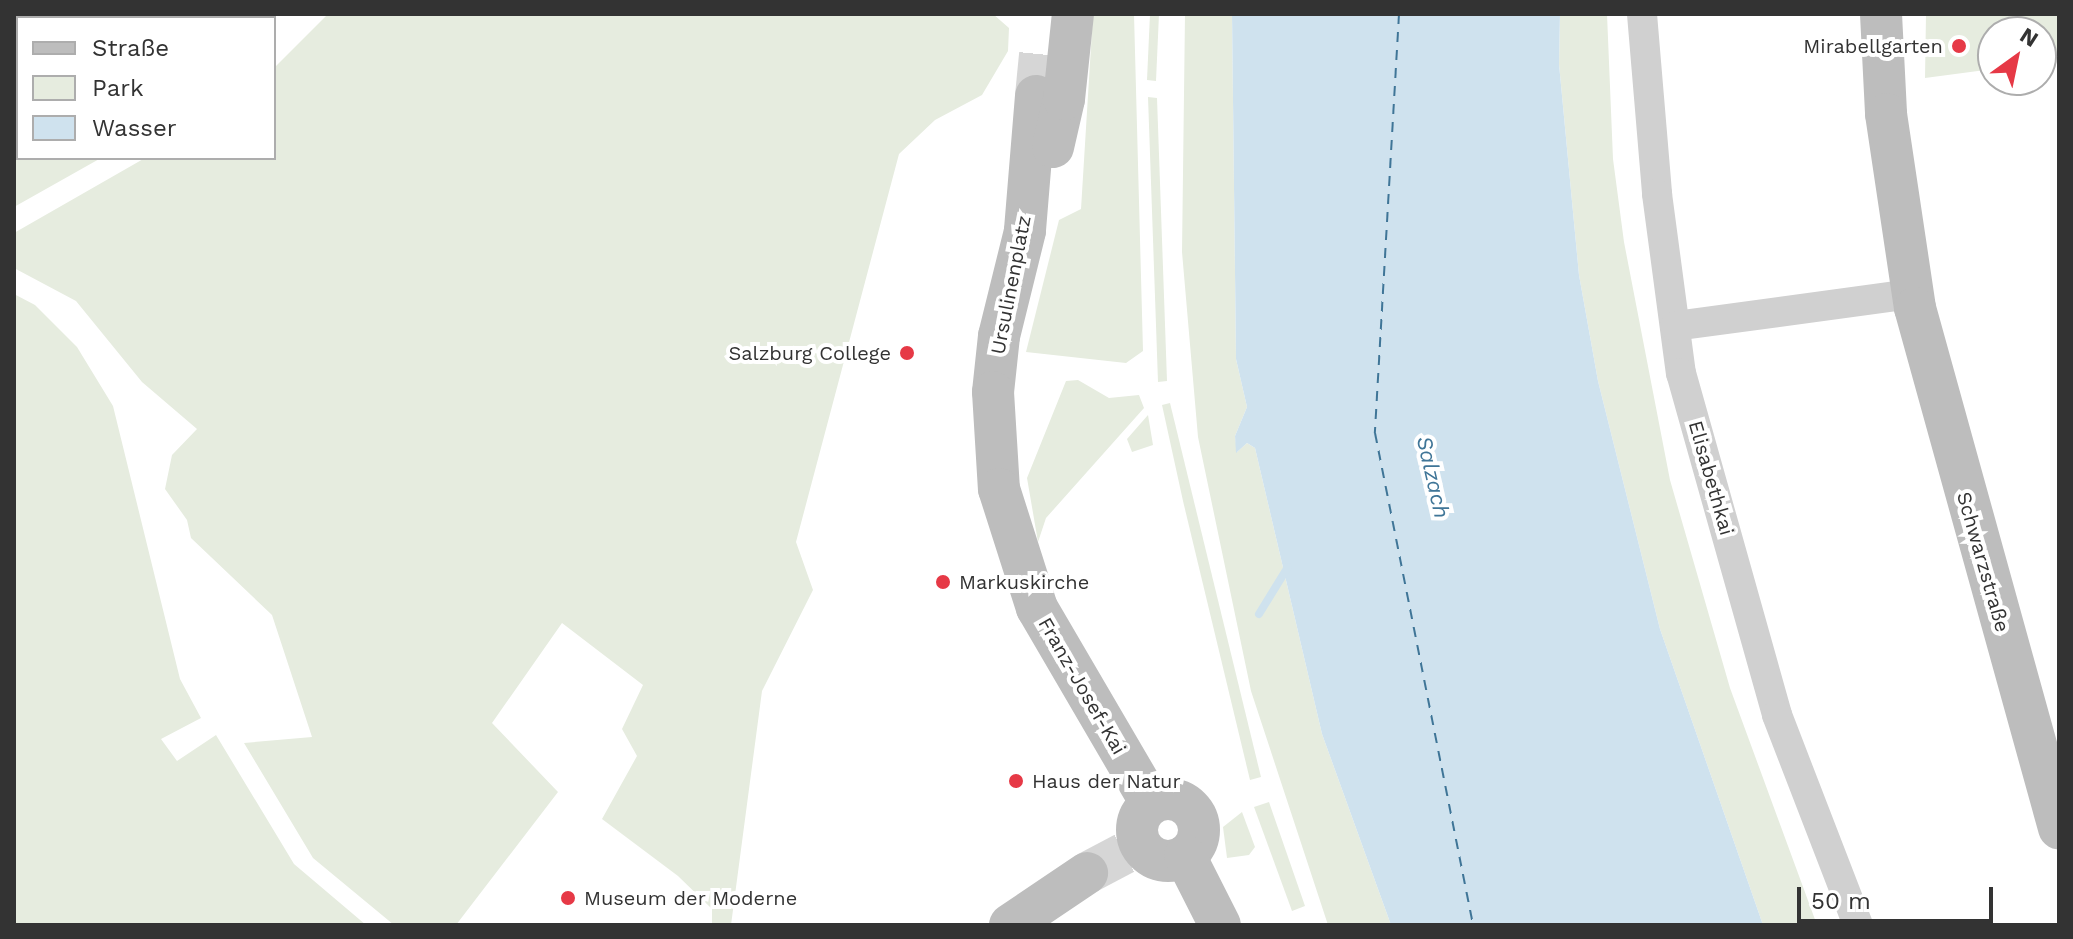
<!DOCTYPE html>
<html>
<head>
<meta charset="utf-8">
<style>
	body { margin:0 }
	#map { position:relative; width:2073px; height:939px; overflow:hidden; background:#fff; font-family:"Work Sans",sans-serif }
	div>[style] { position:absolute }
	.green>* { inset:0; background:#e6ecdf }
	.water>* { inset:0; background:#cfe2ee }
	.stream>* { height:8px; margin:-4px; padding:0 4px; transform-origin:4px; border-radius:4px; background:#cfe2ee }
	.ferry>* { height:2px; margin-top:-1px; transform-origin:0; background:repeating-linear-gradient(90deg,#3f7597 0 10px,transparent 0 18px) }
	.secondary-tunnel>* { height:42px; margin-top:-21px; transform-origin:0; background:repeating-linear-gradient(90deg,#d6d6d6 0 42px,transparent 0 63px) }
	.street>* { height:30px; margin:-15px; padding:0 15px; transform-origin:15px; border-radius:15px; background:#d0d0d0 }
	.secondary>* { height:42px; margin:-21px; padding:0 21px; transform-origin:21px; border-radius:21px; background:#bdbdbd }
	.secondary>.ring { margin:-21px; padding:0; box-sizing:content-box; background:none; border:42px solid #bdbdbd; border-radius:50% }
	.dots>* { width:22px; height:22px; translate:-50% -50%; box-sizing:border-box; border:4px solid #fff; border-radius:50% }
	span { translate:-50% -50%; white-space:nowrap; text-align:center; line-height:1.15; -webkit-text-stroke:8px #fff; paint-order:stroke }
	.poi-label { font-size:20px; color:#333 }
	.right { translate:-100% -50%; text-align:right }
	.left { translate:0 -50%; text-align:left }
	.street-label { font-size:20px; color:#333 }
	.water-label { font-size:22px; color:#3f7597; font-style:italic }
	.frame { position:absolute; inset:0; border:16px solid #333; pointer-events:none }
	.legend { position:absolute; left:16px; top:16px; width:260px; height:144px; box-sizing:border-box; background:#fff; border:2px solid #adadad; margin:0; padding:10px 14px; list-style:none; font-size:24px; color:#333 }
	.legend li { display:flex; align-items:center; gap:16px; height:40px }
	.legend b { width:40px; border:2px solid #adadad }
	.north { position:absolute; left:1977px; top:16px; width:80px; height:80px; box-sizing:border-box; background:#fff; border:2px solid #adadad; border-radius:50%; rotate:33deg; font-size:22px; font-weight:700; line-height:32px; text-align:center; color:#333 }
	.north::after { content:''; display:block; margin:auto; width:28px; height:36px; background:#e63946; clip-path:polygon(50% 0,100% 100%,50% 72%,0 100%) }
	.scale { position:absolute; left:1797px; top:887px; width:196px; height:36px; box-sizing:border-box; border:4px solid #333; border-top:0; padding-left:10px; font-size:24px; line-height:28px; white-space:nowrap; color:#333; -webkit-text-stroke:6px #fff; paint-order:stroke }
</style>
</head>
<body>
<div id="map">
	<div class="green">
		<i style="clip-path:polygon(14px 14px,116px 14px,18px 18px,18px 158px,101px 158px,14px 207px)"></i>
		<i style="clip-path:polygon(328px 14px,993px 14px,1009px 28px,1008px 51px,982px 95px,935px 120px,899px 154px,796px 542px,813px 590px,762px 691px,731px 925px,712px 925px,712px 909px,678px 876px,602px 819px,637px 756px,622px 729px,643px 685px,562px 623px,492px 723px,558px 792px,456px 925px,394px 925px,313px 858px,244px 743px,312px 737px,272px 615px,191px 538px,187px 520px,165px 489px,172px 455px,197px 429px,142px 382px,76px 301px,14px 268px,14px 233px,145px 158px,274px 158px,274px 68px)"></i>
		<i style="clip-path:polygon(1093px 14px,1134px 14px,1143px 351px,1126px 363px,1026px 352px,1059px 220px,1081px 209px)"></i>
		<i style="clip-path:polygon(1150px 14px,1159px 14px,1156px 81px,1147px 80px)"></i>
		<i style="clip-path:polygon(1185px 14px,1232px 14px,1236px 359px,1247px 407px,1235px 436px,1237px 452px,1247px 443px,1255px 448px,1322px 734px,1391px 925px,1328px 925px,1251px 691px,1198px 437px,1182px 252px)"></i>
		<i style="clip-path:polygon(1560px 14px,1607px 14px,1613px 159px,1624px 242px,1670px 480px,1730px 688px,1817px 925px,1763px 925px,1660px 629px,1598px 381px,1579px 275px,1559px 64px)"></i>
		<i style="clip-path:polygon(1926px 14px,2059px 14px,2059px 59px,2041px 62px,2041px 32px,1993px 32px,1993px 69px,1925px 78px)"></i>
		<i style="clip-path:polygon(1148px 97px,1157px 98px,1167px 381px,1158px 382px)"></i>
		<i style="clip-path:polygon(14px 294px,35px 305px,77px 347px,113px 406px,180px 679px,201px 718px,161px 739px,177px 761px,216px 735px,294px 864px,366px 925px,14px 925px)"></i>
		<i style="clip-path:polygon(1078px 380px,1109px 398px,1139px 395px,1144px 408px,1046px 518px,1038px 542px,1027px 478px,1066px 381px)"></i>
		<i style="clip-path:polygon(1170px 403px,1261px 777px,1250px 780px,1183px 501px,1162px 405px)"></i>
		<i style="clip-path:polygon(1148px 415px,1153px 445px,1132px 452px,1127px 439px)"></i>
		<i style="clip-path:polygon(1269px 802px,1305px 906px,1292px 911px,1254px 807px)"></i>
		<i style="clip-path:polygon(1242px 812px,1255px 847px,1249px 855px,1227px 858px,1223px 827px)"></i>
	</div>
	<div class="water">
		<i style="clip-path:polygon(1232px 14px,1560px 14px,1559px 64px,1579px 275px,1598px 381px,1660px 629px,1763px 925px,1391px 925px,1322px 734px,1255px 448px,1247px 443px,1236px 453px,1235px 436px,1247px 407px,1236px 359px)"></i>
	</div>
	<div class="stream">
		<i style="left:1259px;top:614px;width:55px;rotate:-58.3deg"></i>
	</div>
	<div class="ferry">
		<i style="left:1399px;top:14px;width:420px;rotate:93.3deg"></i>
		<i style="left:1375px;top:433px;width:502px;rotate:78.73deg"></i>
	</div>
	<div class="secondary-tunnel">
		<i style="left:1036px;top:96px;width:61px;rotate:-84.4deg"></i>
		<i style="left:1087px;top:873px;width:60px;rotate:-27.8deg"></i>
	</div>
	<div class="street">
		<i style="left:1642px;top:14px;width:181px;rotate:85.2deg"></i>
		<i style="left:1657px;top:194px;width:181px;rotate:82.4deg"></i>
		<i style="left:1681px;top:373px;width:355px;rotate:74.3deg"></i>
		<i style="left:1777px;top:715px;width:225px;rotate:68.9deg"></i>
		<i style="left:155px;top:18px;width:5px;rotate:-53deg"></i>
		<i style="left:14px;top:103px;width:4px;rotate:-27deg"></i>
		<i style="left:1675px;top:326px;width:239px;rotate:-7.7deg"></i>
	</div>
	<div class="secondary">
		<i style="left:1881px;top:14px;width:100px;rotate:87.1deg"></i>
		<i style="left:1886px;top:114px;width:196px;rotate:81.5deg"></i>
		<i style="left:1915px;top:308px;width:540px;rotate:74.52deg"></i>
		<i style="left:1036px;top:96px;width:135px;rotate:94.7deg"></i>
		<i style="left:1025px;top:231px;width:108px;rotate:103.9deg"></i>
		<i style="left:999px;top:336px;width:56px;rotate:96.1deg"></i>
		<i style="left:993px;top:392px;width:97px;rotate:86.5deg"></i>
		<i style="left:999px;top:489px;width:125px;rotate:72.3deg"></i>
		<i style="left:1037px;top:608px;width:226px;rotate:59.7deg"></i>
		<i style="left:1053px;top:147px;width:49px;rotate:-77.1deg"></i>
		<i style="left:1064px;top:99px;width:85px;rotate:-84deg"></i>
		<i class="ring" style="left:1137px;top:799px;width:20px;height:20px"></i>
		<i style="left:1185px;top:856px;width:77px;rotate:63.1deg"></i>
		<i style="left:1010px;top:925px;width:93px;rotate:-34deg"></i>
	</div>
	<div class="dots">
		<i style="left:1959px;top:46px;background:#e63946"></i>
		<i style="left:907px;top:353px;background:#e63946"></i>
		<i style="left:943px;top:582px;background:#e63946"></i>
		<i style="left:1016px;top:781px;background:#e63946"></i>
		<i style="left:568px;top:898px;background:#e63946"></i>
	</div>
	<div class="poi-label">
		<span class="right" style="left:1943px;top:46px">Mirabellgarten</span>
		<span class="right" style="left:891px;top:353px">Salzburg College</span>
		<span class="left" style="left:959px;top:582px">Markuskirche</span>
		<span class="left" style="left:1032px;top:781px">Haus der Natur</span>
		<span class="left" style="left:584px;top:898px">Museum der Moderne</span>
	</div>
	<div class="street-label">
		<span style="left:1011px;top:285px;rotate:-79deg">Ursulinenplatz</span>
		<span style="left:1711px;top:478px;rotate:74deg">Elisabethkai</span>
		<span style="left:1983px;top:562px;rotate:74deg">Schwarzstraße</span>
		<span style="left:1082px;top:686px;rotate:60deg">Franz-Josef-Kai</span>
	</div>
	<div class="water-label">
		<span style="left:1433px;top:477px;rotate:77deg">Salzach</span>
	</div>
	<div class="frame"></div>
	<ul class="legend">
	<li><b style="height:10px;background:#bdbdbd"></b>Straße</li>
	<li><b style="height:22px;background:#e6ecdf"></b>Park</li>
	<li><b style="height:22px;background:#cfe2ee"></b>Wasser</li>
	</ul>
	<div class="north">N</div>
	<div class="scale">50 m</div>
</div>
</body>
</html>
